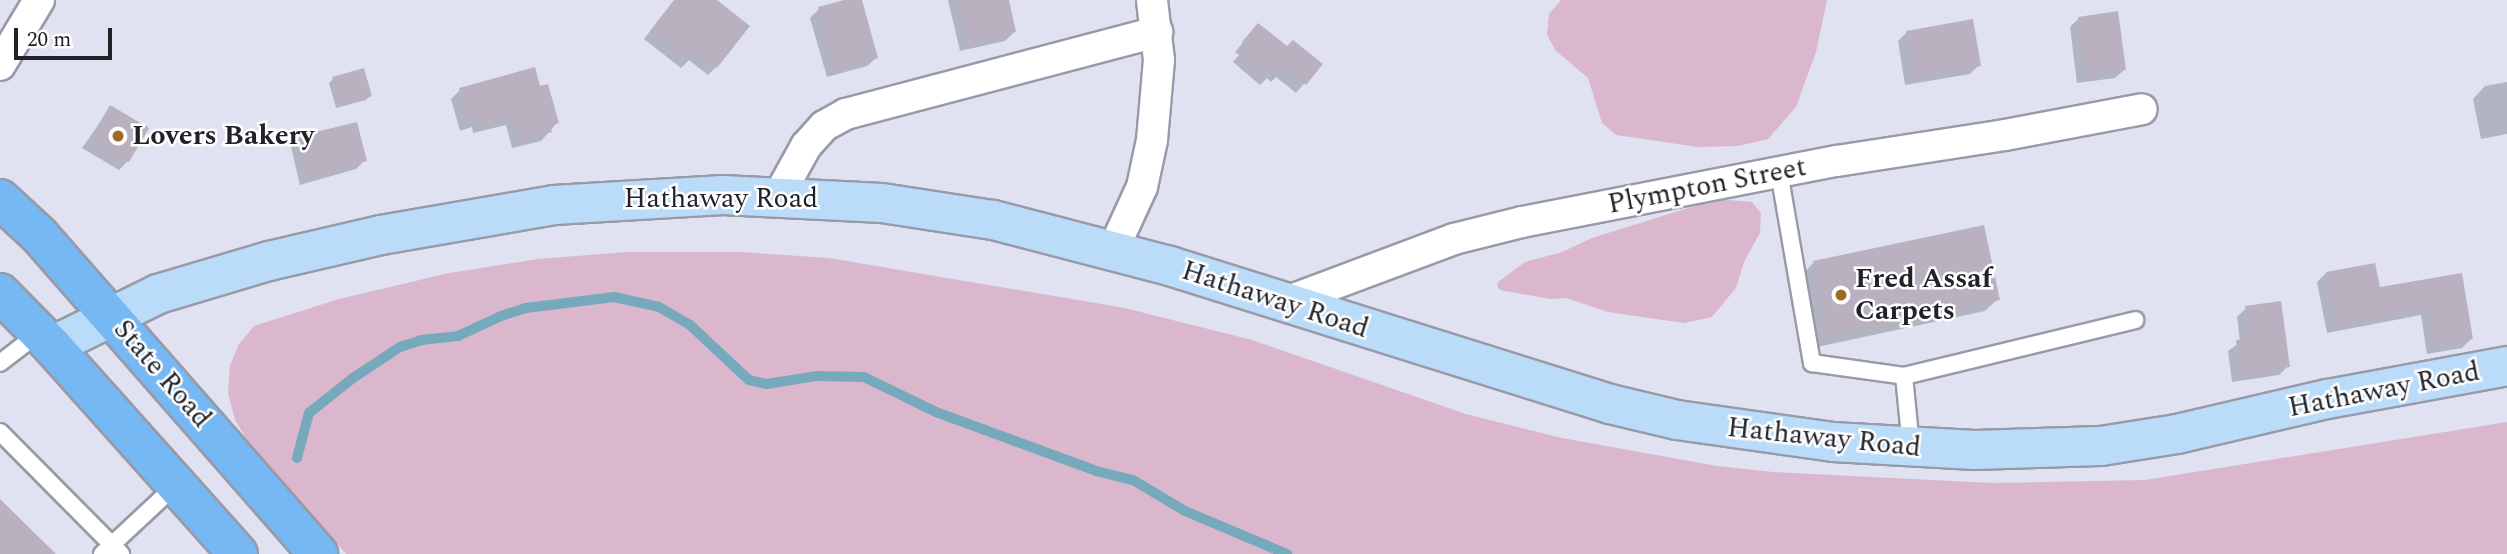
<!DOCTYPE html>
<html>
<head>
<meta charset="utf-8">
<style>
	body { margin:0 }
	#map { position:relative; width:2507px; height:554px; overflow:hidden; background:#e0e2f2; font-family:Spectral,serif }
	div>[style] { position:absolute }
	.green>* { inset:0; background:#dab7cc }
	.shadow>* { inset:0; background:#0003 }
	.stream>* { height:10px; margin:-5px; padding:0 5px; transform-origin:5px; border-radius:5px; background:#76a9bb }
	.building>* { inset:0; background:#b9b1c0 }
	.roads { filter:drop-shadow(2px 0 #989aa9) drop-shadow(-2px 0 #989aa9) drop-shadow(0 2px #989aa9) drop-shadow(0 -2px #989aa9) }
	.lane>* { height:16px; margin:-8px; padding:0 8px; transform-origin:8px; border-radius:8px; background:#fff }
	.street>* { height:30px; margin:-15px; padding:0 15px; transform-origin:15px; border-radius:15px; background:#fff }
	.secondary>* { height:38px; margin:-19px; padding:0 19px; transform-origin:19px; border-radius:19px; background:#badcf9 }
	.primary>* { height:38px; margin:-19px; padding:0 19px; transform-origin:19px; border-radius:19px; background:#76b8f4 }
	.dots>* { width:19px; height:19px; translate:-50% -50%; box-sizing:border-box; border:4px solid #fff; border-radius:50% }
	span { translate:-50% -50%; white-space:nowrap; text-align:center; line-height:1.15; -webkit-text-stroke:5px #fff; paint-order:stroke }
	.poi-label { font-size:28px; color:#212127; font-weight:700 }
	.left { translate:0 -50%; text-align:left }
	.street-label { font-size:28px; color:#212127 }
	.scale { position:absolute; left:14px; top:28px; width:98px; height:32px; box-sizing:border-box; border:4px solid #212127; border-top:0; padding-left:9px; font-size:21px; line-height:24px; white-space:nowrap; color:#212127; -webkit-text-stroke:5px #fff; paint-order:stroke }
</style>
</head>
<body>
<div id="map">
	<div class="green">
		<i style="clip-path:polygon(1561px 0,1827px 0,1816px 52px,1796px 107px,1768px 139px,1738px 146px,1698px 147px,1616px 135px,1602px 123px,1588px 78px,1555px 50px,1547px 34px,1549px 14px)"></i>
		<i style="clip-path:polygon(1717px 199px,1752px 202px,1761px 213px,1760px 233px,1744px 262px,1736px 288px,1712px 317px,1684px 323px,1608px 312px,1566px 298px,1550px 299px,1500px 290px,1497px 286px,1498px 282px,1525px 262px,1562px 252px,1592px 238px)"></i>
		<i style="clip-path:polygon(627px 252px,740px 252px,829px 258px,1125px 308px,1252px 340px,1466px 414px,1562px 438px,1717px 466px,1773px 472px,1992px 483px,2145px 480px,2507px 422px,2507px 554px,346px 554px,247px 440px,235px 420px,228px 393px,230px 365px,239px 344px,254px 326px,339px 299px,449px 273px,538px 259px)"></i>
	</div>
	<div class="shadow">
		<i style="clip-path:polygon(684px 0,714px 0,716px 67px,708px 75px,689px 60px,681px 68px,644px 39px,664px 13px)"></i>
		<i style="clip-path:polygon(850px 0,860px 0,876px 58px,867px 66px,827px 77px,810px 18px,819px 9px)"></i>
		<i style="clip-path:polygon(948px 0,1007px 0,1014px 32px,1005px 41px,960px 51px)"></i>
		<i style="clip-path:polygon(2079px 18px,2124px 70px,2115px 78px,2077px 83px,2070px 27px)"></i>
		<i style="clip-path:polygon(1907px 32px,1979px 65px,1970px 74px,1905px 85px,1898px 41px)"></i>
		<i style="clip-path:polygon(1250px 34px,1287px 48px,1321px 64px,1296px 93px,1276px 77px,1271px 82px,1267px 78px,1260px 85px,1233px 62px,1239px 55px,1235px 52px)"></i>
		<i style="clip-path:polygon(333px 79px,370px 96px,366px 100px,336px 108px,329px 83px)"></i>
		<i style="clip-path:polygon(2507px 82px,2507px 134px,2481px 139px,2473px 99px,2485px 86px)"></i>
		<i style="clip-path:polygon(539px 88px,557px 123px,541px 141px,512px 148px,506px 125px,473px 133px,472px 127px,460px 131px,451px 99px,460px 90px)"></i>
		<i style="clip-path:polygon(111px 107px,128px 161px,119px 170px,82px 148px)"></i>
		<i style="clip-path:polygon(300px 138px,365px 160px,356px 169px,300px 185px,291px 147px)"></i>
		<i style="clip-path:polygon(1814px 262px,1998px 299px,1985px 311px,1817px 347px,1802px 275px)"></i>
		<i style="clip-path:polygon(2326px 273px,2378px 289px,2460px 275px,2471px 339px,2462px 348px,2427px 354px,2421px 315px,2327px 333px,2317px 282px)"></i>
		<i style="clip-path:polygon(2246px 308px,2288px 366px,2279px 375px,2232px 382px,2228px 351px,2240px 342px,2237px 317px)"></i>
	</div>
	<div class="stream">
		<i style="left:297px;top:458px;width:47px;rotate:-75.1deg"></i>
		<i style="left:309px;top:413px;width:56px;rotate:-38.5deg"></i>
		<i style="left:353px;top:378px;width:56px;rotate:-33.4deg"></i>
		<i style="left:400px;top:347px;width:22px;rotate:-18deg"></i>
		<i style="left:421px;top:340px;width:37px;rotate:-6deg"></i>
		<i style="left:458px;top:336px;width:47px;rotate:-24.9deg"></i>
		<i style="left:501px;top:316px;width:26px;rotate:-18deg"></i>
		<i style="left:526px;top:308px;width:89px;rotate:-7.1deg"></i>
		<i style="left:614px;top:297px;width:46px;rotate:12.5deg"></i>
		<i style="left:659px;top:307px;width:36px;rotate:30deg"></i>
		<i style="left:690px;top:325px;width:81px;rotate:43deg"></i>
		<i style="left:749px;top:380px;width:18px;rotate:13deg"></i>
		<i style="left:767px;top:384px;width:51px;rotate:-9.1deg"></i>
		<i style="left:817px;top:376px;width:47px;rotate:1.2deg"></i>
		<i style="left:864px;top:377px;width:80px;rotate:25.9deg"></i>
		<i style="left:936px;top:412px;width:171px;rotate:20.2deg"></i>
		<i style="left:1096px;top:471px;width:38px;rotate:14deg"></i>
		<i style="left:1133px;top:480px;width:61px;rotate:30.8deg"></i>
		<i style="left:1185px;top:511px;width:111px;rotate:22.9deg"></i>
	</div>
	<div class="building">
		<i style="clip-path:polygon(674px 0,717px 0,750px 26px,717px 68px,697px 52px,690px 61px,651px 30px)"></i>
		<i style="clip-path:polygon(844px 0,862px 0,878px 58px,836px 70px,818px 7px)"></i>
		<i style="clip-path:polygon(959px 0,1009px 0,1016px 32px,968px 43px)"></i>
		<i style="clip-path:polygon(2118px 11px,2126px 70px,2086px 75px,2078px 17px)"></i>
		<i style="clip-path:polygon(1973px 19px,1981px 66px,1914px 77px,1906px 31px)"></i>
		<i style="clip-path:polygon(1258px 23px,1287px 46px,1293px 40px,1323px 64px,1306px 85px,1285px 69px,1281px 74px,1276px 70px,1270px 77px,1240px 53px,1246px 46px,1242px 42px)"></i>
		<i style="clip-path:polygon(535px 67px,540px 86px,548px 84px,559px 123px,550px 125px,552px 132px,521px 141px,515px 117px,482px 126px,481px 120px,468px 123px,459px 88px)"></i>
		<i style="clip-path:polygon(364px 68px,372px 96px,340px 105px,332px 77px)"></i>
		<i style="clip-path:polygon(110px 105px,149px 128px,129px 162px,90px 139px)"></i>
		<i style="clip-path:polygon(357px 122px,367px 161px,309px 178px,299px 136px)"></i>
		<i style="clip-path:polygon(1984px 225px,2000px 300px,1829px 336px,1813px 261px)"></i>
		<i style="clip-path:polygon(2375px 263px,2380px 287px,2462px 273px,2473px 339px,2436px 346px,2429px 307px,2336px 325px,2326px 272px)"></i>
		<i style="clip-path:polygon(2281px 301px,2290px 367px,2240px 374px,2236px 340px,2249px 339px,2245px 306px)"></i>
		<i style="clip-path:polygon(0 499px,56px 554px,0 554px)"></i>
	</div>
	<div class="roads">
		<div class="lane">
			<i style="left:1779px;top:172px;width:194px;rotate:80.2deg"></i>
			<i style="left:1812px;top:363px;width:93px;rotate:8deg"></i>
			<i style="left:1904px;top:376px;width:70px;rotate:84.3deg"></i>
			<i style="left:0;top:363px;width:49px;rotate:-37.6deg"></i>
			<i style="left:1904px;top:376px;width:238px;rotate:-13.6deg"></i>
			<i style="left:0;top:432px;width:172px;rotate:45.2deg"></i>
			<i style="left:102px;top:554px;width:103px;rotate:-43deg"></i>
		</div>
		<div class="street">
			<i style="left:0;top:65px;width:76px;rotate:-59deg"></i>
			<i style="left:779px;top:195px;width:56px;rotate:-61.1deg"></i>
			<i style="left:806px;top:146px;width:27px;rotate:-48deg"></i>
			<i style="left:824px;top:126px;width:25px;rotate:-29deg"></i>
			<i style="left:846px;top:114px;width:322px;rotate:-14.8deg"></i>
			<i style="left:1113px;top:250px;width:69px;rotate:-65.3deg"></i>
			<i style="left:1142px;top:187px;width:48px;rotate:-78deg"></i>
			<i style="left:1152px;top:140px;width:80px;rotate:-85deg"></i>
			<i style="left:1159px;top:60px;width:60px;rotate:-96.7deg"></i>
			<i style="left:1283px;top:303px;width:183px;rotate:-20.5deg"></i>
			<i style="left:1454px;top:239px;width:70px;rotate:-14deg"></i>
			<i style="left:1522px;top:222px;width:321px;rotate:-11deg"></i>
			<i style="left:1837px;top:161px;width:170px;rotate:-8.8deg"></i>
			<i style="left:2005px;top:135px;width:139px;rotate:-10.7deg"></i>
		</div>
		<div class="secondary">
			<i style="left:52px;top:346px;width:118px;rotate:-26.1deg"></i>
			<i style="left:158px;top:294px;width:116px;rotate:-16.6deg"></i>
			<i style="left:269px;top:261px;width:115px;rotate:-13.1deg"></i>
			<i style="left:381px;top:235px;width:176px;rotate:-9.8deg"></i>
			<i style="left:554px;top:205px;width:169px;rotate:-3.4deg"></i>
			<i style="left:723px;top:195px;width:159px;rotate:2.9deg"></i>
			<i style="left:882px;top:203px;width:112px;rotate:8.7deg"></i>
			<i style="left:993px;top:220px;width:183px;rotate:14.6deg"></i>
			<i style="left:1170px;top:266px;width:461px;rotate:17.4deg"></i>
			<i style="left:1610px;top:404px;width:69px;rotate:13.4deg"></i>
			<i style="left:1677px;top:420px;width:158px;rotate:8deg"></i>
			<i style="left:1833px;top:442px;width:142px;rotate:3.2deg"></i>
			<i style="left:1975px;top:450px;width:126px;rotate:-1.8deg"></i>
			<i style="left:2101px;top:446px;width:77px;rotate:-9deg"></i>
			<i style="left:2177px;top:434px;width:155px;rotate:-13.1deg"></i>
			<i style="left:2328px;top:399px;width:182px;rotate:-10.4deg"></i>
		</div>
		<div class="primary">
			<i style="left:0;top:199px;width:53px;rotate:42.7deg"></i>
			<i style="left:39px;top:235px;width:424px;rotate:48.8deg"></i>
			<i style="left:0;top:293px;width:74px;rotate:45.5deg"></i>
			<i style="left:52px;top:346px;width:279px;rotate:48.2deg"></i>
		</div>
	</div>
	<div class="dots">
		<i style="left:118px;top:136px;background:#9f6b23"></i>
		<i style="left:1841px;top:295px;background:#9f6b23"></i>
	</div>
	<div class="poi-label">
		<span class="left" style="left:132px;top:136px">Lovers Bakery</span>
		<span class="left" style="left:1855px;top:295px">Fred Assaf<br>Carpets</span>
	</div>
	<div class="street-label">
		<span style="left:1707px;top:186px;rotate:-11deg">Plympton Street</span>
		<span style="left:721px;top:199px">Hathaway Road</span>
		<span style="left:1275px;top:300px;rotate:18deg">Hathaway Road</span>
		<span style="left:162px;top:374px;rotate:49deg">State Road</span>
		<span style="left:2384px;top:390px;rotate:-11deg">Hathaway Road</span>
		<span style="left:1824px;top:438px;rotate:6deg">Hathaway Road</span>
	</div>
	<div class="scale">20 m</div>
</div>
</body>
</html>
